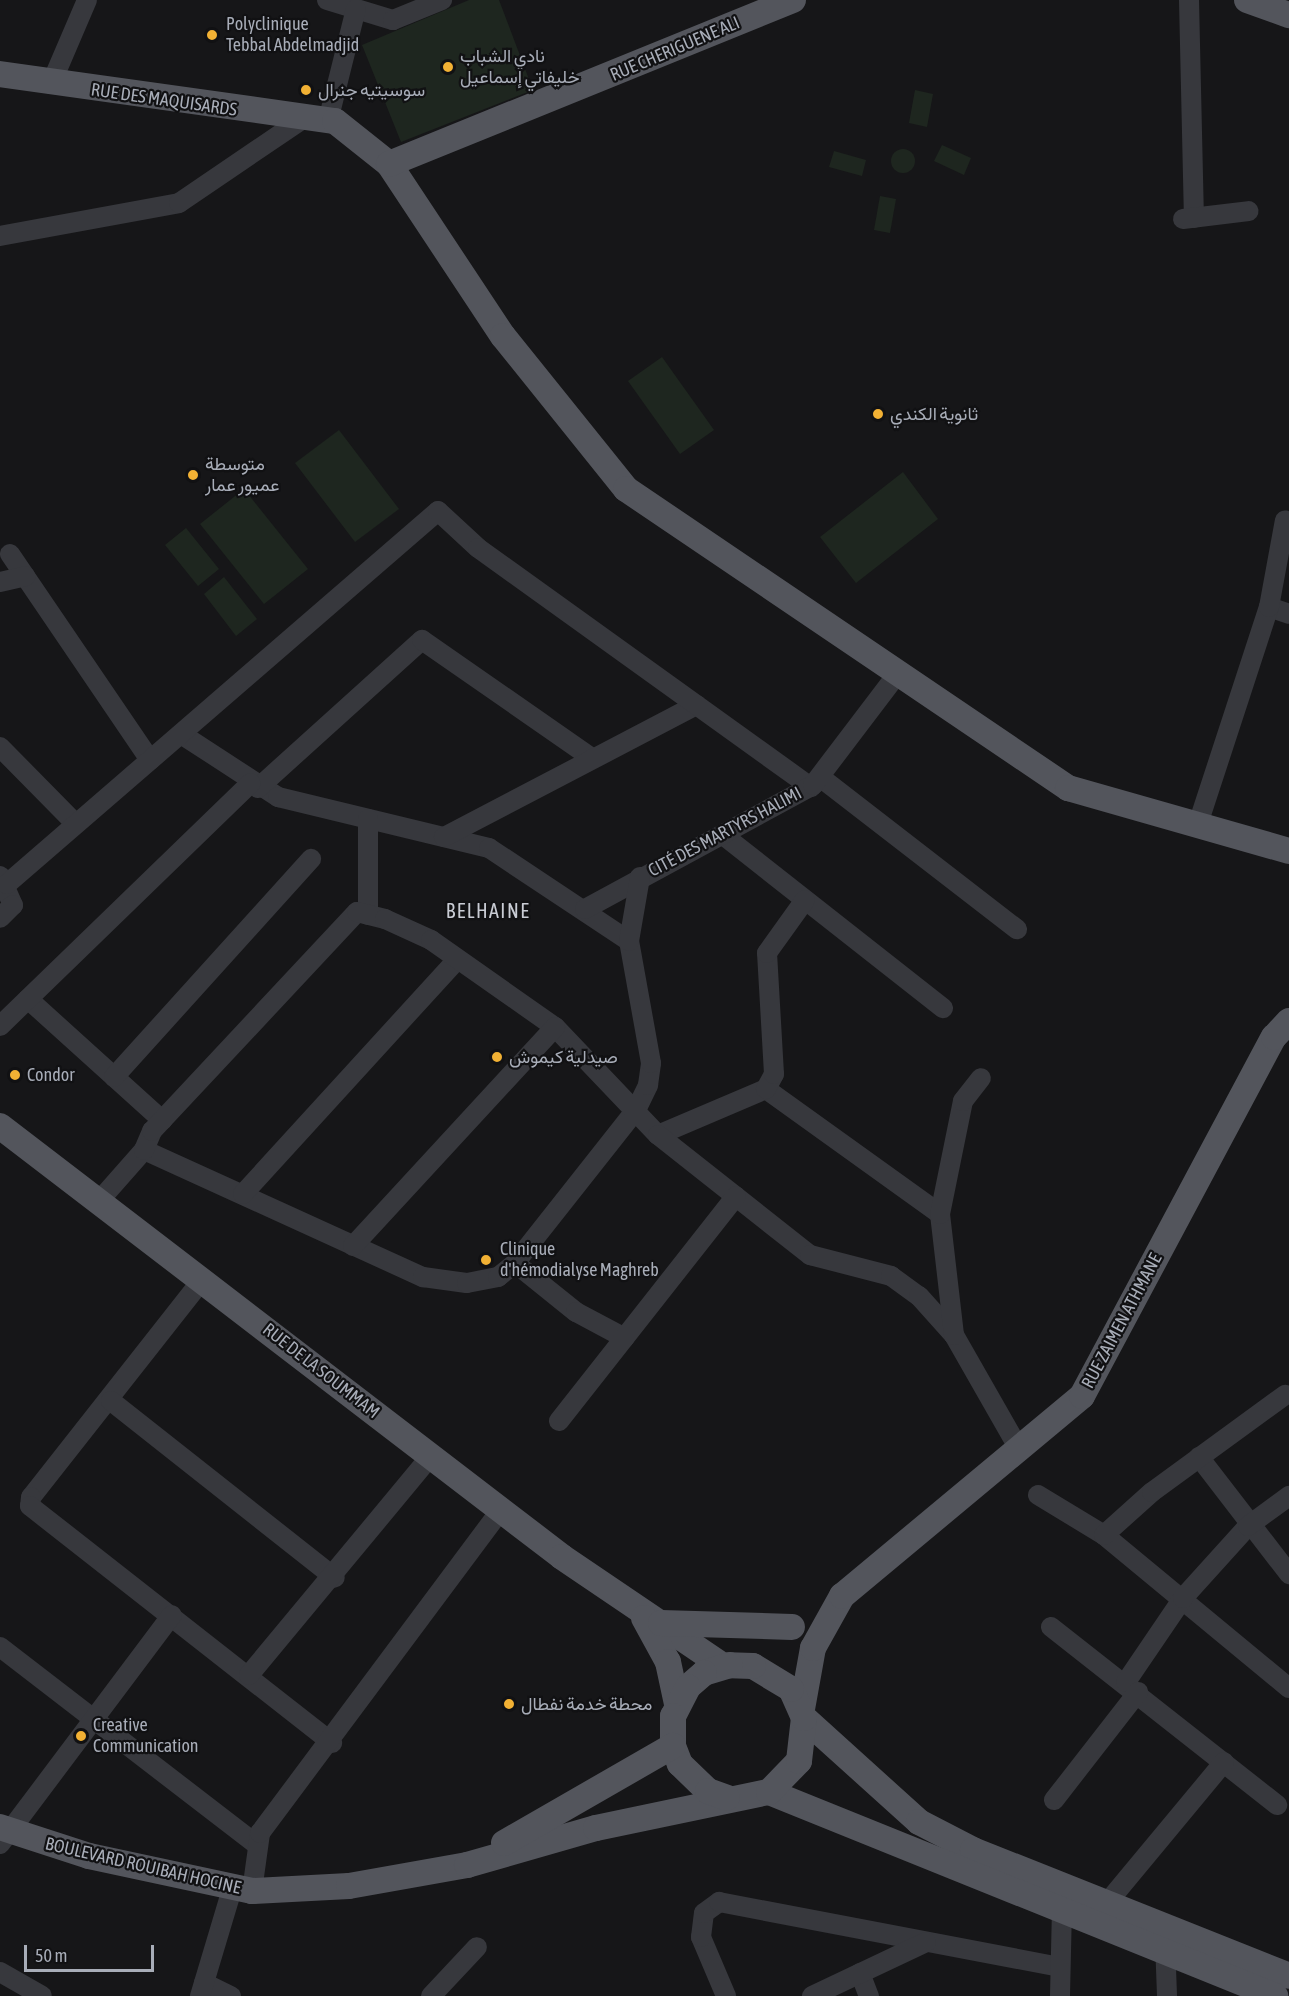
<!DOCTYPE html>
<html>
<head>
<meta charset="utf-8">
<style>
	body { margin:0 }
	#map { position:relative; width:1289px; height:1996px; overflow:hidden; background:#161618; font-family:"Asap Condensed",Vazirmatn,sans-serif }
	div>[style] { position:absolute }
	.green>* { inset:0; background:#1e261f }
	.round { border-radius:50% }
	.minor>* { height:20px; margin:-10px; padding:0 10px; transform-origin:10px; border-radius:10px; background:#37383d }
	.major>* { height:26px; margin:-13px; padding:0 13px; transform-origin:13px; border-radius:13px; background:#53555c }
	.dots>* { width:16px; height:16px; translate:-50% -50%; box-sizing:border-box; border:3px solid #111113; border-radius:50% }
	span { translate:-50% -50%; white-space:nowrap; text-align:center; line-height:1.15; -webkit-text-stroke:4.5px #111113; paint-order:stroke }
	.poi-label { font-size:18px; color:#a8adb8 }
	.left { translate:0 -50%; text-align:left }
	.street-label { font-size:18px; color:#a8adb8 }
	.neighbourhood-label { font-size:20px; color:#c9ccd4; letter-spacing:1.5px }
	.scale { position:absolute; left:24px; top:1945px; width:130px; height:27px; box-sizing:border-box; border:3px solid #a8adb8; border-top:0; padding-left:8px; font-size:18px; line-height:21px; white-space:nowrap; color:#a8adb8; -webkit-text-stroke:4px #111113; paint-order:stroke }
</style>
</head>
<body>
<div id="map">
	<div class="green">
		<i style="clip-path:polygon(469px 0,499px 0,533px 90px,401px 142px,362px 45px)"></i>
		<i style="clip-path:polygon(915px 90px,933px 94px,927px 127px,909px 123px)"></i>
		<i style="clip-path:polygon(942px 145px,971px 158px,964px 175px,934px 161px)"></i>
		<i class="round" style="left:891px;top:149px;width:24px;height:24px"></i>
		<i style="clip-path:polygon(834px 151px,866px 160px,862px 176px,829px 167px)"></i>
		<i style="clip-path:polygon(880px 196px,896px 199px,890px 233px,874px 230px)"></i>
		<i style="clip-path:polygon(662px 357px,714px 430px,680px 454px,628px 381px)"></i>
		<i style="clip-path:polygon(339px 430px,399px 509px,355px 542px,295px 463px)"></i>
		<i style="clip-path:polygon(903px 472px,938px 519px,856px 583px,820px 537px)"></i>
		<i style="clip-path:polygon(244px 489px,308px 569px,264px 604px,200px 524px)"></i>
		<i style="clip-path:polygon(186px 528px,219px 569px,198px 586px,165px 545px)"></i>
		<i style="clip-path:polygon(224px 577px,257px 619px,236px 636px,204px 594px)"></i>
	</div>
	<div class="minor">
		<i style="left:327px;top:0;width:69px;rotate:16.9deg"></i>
		<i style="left:393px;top:20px;width:53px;rotate:-22.2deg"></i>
		<i style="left:1189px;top:0;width:218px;rotate:88.7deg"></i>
		<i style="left:51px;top:84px;width:91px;rotate:-66.8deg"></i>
		<i style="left:328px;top:121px;width:115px;rotate:-76deg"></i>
		<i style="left:1183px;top:219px;width:66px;rotate:-6.9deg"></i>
		<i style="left:0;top:236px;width:182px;rotate:-10.4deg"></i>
		<i style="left:179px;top:203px;width:151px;rotate:-34.2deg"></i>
		<i style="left:10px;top:554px;width:249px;rotate:55.8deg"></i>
		<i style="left:0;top:582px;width:26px;rotate:-13deg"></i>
		<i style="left:1269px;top:607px;width:21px;rotate:19deg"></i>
		<i style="left:181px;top:734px;width:116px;rotate:33deg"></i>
		<i style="left:278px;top:797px;width:217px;rotate:13.6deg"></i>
		<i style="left:489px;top:848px;width:168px;rotate:33.6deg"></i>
		<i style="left:0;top:747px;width:107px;rotate:45.4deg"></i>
		<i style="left:820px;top:777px;width:249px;rotate:37.7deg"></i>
		<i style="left:258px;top:788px;width:221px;rotate:-42.1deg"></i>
		<i style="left:422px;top:640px;width:207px;rotate:34.8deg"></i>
		<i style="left:1197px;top:827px;width:231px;rotate:-71.9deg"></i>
		<i style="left:1269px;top:607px;width:88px;rotate:-79.6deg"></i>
		<i style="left:723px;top:835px;width:280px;rotate:38.2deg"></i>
		<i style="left:444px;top:837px;width:285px;rotate:-27.6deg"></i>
		<i style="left:0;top:876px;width:32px;rotate:66deg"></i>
		<i style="left:13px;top:905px;width:18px;rotate:135deg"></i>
		<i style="left:7px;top:884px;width:570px;rotate:-40.87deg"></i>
		<i style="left:438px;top:511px;width:54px;rotate:42.8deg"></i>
		<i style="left:478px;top:548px;width:410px;rotate:35.7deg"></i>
		<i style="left:585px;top:909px;width:260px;rotate:-28.5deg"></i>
		<i style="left:813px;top:785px;width:141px;rotate:-52.8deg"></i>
		<i style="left:368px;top:915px;width:96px;rotate:-90deg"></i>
		<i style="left:28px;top:999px;width:181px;rotate:42.1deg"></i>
		<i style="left:0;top:1026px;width:349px;rotate:-44.1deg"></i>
		<i style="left:114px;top:1077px;width:294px;rotate:-47.9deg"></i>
		<i style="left:766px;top:1089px;width:214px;rotate:35.7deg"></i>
		<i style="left:658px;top:1135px;width:117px;rotate:-23.1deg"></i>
		<i style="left:766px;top:1089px;width:17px;rotate:-62deg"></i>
		<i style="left:774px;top:1074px;width:121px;rotate:-93.3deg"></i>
		<i style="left:767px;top:953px;width:65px;rotate:-54.4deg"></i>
		<i style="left:144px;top:1150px;width:307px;rotate:24.5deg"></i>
		<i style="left:423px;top:1277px;width:44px;rotate:7.8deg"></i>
		<i style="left:467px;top:1283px;width:32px;rotate:-11deg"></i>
		<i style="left:498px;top:1277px;width:22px;rotate:-39deg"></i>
		<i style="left:515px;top:1263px;width:195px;rotate:-51.7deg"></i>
		<i style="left:636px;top:1110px;width:28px;rotate:-64deg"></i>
		<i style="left:648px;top:1085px;width:22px;rotate:-82deg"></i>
		<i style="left:651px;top:1063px;width:124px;rotate:-100.2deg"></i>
		<i style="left:629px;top:941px;width:65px;rotate:-80.2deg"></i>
		<i style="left:243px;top:1194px;width:317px;rotate:-47.6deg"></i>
		<i style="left:99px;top:1201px;width:68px;rotate:-48.6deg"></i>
		<i style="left:144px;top:1150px;width:21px;rotate:-67deg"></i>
		<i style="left:152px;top:1131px;width:300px;rotate:-46.9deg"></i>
		<i style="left:357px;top:912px;width:29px;rotate:14deg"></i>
		<i style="left:385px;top:919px;width:51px;rotate:24.5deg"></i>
		<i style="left:431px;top:940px;width:151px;rotate:35.1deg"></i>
		<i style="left:555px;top:1027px;width:149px;rotate:46.4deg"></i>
		<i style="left:658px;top:1135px;width:194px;rotate:38.3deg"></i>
		<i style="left:810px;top:1255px;width:84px;rotate:14.5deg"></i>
		<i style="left:891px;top:1276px;width:34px;rotate:36deg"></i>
		<i style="left:919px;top:1296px;width:52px;rotate:48.1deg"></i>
		<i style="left:954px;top:1335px;width:131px;rotate:60.3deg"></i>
		<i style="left:353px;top:1246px;width:298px;rotate:-47.3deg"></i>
		<i style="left:515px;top:1263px;width:78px;rotate:38.8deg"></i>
		<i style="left:576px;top:1312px;width:55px;rotate:28deg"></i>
		<i style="left:202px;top:1280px;width:276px;rotate:128.2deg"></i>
		<i style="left:31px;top:1497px;width:9px;rotate:96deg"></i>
		<i style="left:30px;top:1506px;width:384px;rotate:38.1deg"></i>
		<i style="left:954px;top:1335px;width:122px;rotate:-96.6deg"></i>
		<i style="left:940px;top:1214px;width:115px;rotate:-78.5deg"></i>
		<i style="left:963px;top:1101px;width:29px;rotate:-52deg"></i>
		<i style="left:111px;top:1401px;width:285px;rotate:38.3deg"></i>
		<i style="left:559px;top:1421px;width:286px;rotate:-51.8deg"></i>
		<i style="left:1199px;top:1457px;width:148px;rotate:52.4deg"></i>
		<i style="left:1038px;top:1495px;width:77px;rotate:31.2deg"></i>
		<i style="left:1104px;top:1535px;width:240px;rotate:39.6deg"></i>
		<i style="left:1104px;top:1535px;width:64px;rotate:-41.9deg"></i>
		<i style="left:1152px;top:1492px;width:165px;rotate:-36.1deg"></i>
		<i style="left:1051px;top:1627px;width:288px;rotate:38.2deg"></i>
		<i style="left:0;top:1647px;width:324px;rotate:37.6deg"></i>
		<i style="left:249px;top:1675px;width:285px;rotate:-50.3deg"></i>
		<i style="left:1126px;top:1682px;width:102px;rotate:-55.8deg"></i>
		<i style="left:1183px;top:1598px;width:97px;rotate:-47.9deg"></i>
		<i style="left:1248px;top:1526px;width:51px;rotate:-36.2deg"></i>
		<i style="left:1054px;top:1800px;width:137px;rotate:-52.1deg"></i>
		<i style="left:0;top:1844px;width:286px;rotate:-53.1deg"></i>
		<i style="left:252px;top:1891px;width:59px;rotate:-82.1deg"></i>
		<i style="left:260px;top:1833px;width:403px;rotate:-53.3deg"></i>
		<i style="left:1107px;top:1903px;width:183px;rotate:-50.3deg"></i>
		<i style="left:1165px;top:1941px;width:55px;rotate:87.9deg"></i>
		<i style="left:0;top:1972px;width:48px;rotate:29.7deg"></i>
		<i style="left:860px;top:1973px;width:25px;rotate:69deg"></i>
		<i style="left:204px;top:1983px;width:30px;rotate:26deg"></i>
		<i style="left:200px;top:1996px;width:112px;rotate:-73.3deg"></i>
		<i style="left:431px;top:1996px;width:67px;rotate:-46.8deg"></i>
		<i style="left:726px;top:1996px;width:64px;rotate:-113deg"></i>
		<i style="left:701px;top:1937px;width:24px;rotate:-83deg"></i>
		<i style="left:704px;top:1913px;width:19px;rotate:-36deg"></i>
		<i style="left:719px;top:1902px;width:347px;rotate:10.8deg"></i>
		<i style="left:812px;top:1996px;width:126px;rotate:-25.3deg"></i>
		<i style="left:1060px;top:1996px;width:85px;rotate:-88.7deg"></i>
	</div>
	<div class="major">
		<i style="left:1247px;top:0;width:45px;rotate:19.7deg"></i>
		<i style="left:0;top:74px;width:338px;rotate:8deg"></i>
		<i style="left:335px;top:121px;width:69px;rotate:38.5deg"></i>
		<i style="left:389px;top:164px;width:206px;rotate:56.5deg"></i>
		<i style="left:503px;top:336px;width:196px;rotate:51.2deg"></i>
		<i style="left:626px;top:489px;width:534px;rotate:34.08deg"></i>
		<i style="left:1068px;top:788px;width:230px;rotate:15.9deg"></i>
		<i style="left:389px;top:164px;width:436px;rotate:-22.1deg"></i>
		<i style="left:0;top:1126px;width:708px;rotate:37.48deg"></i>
		<i style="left:562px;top:1557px;width:194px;rotate:34.1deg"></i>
		<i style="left:644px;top:1618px;width:50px;rotate:61.4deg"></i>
		<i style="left:668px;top:1662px;width:43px;rotate:77.9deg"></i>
		<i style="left:661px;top:1623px;width:131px;rotate:1.7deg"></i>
		<i style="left:802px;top:1709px;width:62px;rotate:-79.8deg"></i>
		<i style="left:813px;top:1648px;width:60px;rotate:-60.9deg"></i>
		<i style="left:842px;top:1596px;width:312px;rotate:-39.8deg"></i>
		<i style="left:1082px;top:1396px;width:407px;rotate:-61.9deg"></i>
		<i style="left:1274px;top:1037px;width:22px;rotate:-47deg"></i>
		<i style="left:804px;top:1718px;width:155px;rotate:42.1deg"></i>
		<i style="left:919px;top:1822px;width:61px;rotate:27.4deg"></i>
		<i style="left:973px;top:1850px;width:340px;rotate:21.7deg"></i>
		<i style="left:769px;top:1792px;width:546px;rotate:21.96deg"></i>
		<i style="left:0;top:1827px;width:94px;rotate:18deg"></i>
		<i style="left:89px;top:1856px;width:167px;rotate:12.1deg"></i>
		<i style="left:252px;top:1891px;width:97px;rotate:-3deg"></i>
		<i style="left:349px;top:1886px;width:120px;rotate:-10.1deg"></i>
		<i style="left:467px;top:1865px;width:134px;rotate:-16deg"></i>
		<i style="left:596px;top:1828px;width:177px;rotate:-11.8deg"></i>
		<i style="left:769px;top:1792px;width:43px;rotate:-45.9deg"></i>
		<i style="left:799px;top:1761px;width:43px;rotate:-83.4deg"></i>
		<i style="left:804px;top:1718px;width:32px;rotate:-114deg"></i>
		<i style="left:791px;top:1689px;width:44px;rotate:-148.8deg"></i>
		<i style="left:753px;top:1666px;width:23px;rotate:-178deg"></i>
		<i style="left:730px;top:1665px;width:27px;rotate:163deg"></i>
		<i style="left:704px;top:1673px;width:21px;rotate:139deg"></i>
		<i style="left:688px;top:1687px;width:33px;rotate:117deg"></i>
		<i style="left:673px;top:1716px;width:30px;rotate:90deg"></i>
		<i style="left:673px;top:1746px;width:19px;rotate:69deg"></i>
		<i style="left:680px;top:1764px;width:39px;rotate:44deg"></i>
		<i style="left:708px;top:1791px;width:20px;rotate:20deg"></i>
		<i style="left:504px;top:1843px;width:195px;rotate:-29.9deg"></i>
	</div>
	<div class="dots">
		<i style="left:212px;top:35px;background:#f2b134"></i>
		<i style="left:448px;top:67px;background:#f2b134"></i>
		<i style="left:306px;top:90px;background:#f2b134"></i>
		<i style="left:878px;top:414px;background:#f2b134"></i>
		<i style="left:193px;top:475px;background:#f2b134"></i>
		<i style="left:497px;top:1057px;background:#f2b134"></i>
		<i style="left:15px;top:1075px;background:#f2b134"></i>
		<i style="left:486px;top:1260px;background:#f2b134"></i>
		<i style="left:509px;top:1704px;background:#f2b134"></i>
		<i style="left:81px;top:1736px;background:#f2b134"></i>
	</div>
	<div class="poi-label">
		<span class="left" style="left:226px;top:35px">Polyclinique<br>Tebbal Abdelmadjid</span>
		<span class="left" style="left:460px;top:67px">نادي الشباب<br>خليفاتي إسماعيل</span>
		<span class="left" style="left:318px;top:90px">سوسيتيه جنرال</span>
		<span class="left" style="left:890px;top:414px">ثانوية الكندي</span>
		<span class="left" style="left:205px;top:475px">متوسطة<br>عميور عمار</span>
		<span class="left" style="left:509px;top:1057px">صيدلية كيموش</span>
		<span class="left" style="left:27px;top:1075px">Condor</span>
		<span class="left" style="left:500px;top:1260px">Clinique<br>d'hémodialyse Maghreb</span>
		<span class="left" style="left:521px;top:1704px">محطة خدمة نفطال</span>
		<span class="left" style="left:93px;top:1736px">Creative<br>Communication</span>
	</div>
	<div class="street-label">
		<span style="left:675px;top:49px;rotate:-23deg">RUE CHERIGUENE ALI</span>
		<span style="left:164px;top:100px;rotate:8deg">RUE DES MAQUISARDS</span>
		<span style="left:725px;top:832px;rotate:-28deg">CITÉ DES MARTYRS HALIMI</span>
		<span style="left:1122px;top:1321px;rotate:-62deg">RUE ZAIMEN ATHMANE</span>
		<span style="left:321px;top:1371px;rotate:38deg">RUE DE LA SOUMMAM</span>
		<span style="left:143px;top:1866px;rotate:13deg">BOULEVARD ROUIBAH HOCINE</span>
	</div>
	<div class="neighbourhood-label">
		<span style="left:488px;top:910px">BELHAINE</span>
	</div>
	<div class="scale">50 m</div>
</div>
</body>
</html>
